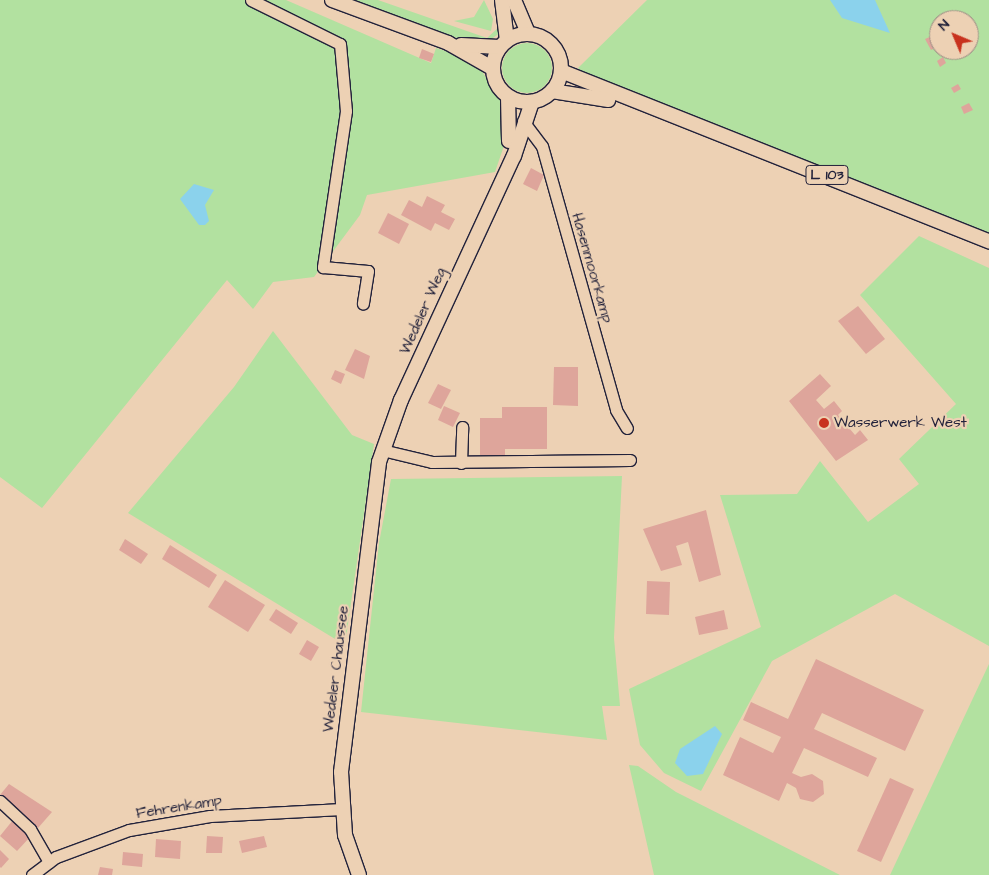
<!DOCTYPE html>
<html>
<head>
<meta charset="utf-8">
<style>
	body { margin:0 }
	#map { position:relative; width:989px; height:875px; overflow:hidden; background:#edd1b4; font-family:"Architects Daughter",sans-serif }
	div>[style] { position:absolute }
	.green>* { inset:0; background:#b2e1a0 }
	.round { border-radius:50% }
	.water>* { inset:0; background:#8bd2ec }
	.building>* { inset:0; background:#dea59b }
	.roads { filter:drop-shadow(1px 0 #22223b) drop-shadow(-1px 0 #22223b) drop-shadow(0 1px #22223b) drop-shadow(0 -1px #22223b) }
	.minor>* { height:11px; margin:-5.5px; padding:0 5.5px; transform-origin:5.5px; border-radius:5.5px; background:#edd1b4 }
	.major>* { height:14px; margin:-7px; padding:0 7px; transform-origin:7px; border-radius:7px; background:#edd1b4 }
	.major>.ring { margin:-7px; padding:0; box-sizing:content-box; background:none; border:14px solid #edd1b4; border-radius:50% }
	.dots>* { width:14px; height:14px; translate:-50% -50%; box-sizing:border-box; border:2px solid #edd1b4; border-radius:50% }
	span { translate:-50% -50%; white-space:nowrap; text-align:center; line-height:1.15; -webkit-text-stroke:4.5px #edd1b4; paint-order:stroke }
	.shield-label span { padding:1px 4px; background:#edd1b4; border:1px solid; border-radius:4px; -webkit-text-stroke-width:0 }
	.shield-label { font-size:14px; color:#22223b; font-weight:700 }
	.street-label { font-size:15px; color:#22223b }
	.poi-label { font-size:15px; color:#22223b }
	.left { translate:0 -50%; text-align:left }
	.north { position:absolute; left:929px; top:10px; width:50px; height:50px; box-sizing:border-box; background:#edd1b4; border:1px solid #9c8b84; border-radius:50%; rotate:315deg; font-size:14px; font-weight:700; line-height:20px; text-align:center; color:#22223b }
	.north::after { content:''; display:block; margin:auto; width:18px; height:22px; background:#c8321e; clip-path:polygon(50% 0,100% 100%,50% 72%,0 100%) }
</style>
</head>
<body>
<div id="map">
	<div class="green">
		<i style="clip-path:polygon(0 0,286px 0,431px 63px,436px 48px,465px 57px,480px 68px,502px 103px,507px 137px,495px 172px,367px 195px,360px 215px,314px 277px,273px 282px,253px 309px,227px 280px,42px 508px,0 477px)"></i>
		<i style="clip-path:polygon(348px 0,378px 0,487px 38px,499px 27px,500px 33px,487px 42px,460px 39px)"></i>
		<i style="clip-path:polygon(484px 0,493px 19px,491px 31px,454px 21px,474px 17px)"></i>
		<i style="clip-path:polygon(evenodd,647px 0,989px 0,989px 233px,588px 79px,578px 68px,647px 0,939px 20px,969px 20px,969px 50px,939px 50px,939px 20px)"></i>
		<i class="round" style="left:502px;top:43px;width:50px;height:50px"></i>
		<i style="clip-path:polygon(919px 236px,989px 268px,989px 646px,895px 594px,772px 661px,701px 791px,664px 773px,640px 745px,629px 689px,761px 627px,720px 495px,797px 494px,820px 461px,868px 522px,919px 484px,899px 459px,956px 404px,860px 295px)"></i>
		<i style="clip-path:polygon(273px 331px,352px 435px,374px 444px,345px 645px,128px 513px,234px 387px)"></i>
		<i style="clip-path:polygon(622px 476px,614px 638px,620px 706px,602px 706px,607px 740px,361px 712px,379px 543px,391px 479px)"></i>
		<i style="clip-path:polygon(989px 664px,989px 875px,890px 875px)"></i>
		<i style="clip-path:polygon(629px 765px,638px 766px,676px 792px,840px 875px,654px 875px)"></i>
	</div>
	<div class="water">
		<i style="clip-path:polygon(830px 0,875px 0,890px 33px,842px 18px)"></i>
		<i style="clip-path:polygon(194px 184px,214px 190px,205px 205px,209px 221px,205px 225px,199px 225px,180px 199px)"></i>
		<i style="clip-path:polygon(715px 726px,722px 734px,703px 774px,687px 776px,675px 763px,680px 749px)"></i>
	</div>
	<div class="building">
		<i style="clip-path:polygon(932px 36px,937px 47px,931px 50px,925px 39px)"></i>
		<i style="clip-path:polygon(422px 49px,434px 54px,431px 62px,419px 58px)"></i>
		<i style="clip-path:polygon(943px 57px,946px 63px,940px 67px,937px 61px)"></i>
		<i style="clip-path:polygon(958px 84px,961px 89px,954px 93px,951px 88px)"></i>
		<i style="clip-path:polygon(969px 103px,973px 110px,964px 114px,961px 107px)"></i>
		<i style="clip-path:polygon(531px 168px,544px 175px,537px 191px,523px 184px)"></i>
		<i style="clip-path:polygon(427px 196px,445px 205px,441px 212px,455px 219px,449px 230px,435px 223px,431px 231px,401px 215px,409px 200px,422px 207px)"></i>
		<i style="clip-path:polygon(388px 213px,409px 224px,399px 244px,378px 233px)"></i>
		<i style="clip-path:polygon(858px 306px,885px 339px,866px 354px,838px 321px)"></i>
		<i style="clip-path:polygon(355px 349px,370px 356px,364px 379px,345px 370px)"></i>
		<i style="clip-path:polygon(554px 367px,578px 367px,578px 406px,553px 405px)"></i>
		<i style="clip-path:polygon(335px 370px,345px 374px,341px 384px,331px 379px)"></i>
		<i style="clip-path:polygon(820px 374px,831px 386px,816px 400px,824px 409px,834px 401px,842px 411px,838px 415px,855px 435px,860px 430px,868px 440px,836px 461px,789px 401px)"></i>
		<i style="clip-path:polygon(438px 384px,451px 390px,441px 409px,428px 403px)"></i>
		<i style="clip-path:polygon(444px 406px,460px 413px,453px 427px,438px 420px)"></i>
		<i style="clip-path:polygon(502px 407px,547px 407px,547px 449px,505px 449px,505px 455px,480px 455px,480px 418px,502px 418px)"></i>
		<i style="clip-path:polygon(706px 510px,721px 575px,699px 582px,688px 542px,676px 546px,682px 565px,661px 571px,643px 529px)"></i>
		<i style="clip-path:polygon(125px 539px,148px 554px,141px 564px,119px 550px)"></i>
		<i style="clip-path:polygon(170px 545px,217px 575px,209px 588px,162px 559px)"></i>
		<i style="clip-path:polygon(225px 580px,265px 605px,248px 632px,208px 607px)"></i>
		<i style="clip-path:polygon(647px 581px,670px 582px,669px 615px,646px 614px)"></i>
		<i style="clip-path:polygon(276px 609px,298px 623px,291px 634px,269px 620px)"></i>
		<i style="clip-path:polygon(724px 610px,728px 629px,699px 635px,695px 617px)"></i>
		<i style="clip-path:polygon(307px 640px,319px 647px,311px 661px,299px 654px)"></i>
		<i style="clip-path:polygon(816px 659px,924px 710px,905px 751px,822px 713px,814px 729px,877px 758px,868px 777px,804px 748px,792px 773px,801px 777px,812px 774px,823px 781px,824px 794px,813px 802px,800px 799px,796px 788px,787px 783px,779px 801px,723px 775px,740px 737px,773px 753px,781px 737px,743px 720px,751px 702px,788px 719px)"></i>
		<i style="clip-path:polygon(890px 778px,914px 789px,881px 862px,857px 851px)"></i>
		<i style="clip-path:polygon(9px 784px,52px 812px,38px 828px,0 795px)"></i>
		<i style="clip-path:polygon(13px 820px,31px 836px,17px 851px,0 836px)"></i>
		<i style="clip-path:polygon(207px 836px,223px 837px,222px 853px,206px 853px)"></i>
		<i style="clip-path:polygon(264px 836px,267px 847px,242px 853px,239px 841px)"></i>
		<i style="clip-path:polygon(156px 839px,181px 841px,180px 859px,155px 857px)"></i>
		<i style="clip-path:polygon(0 850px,9px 859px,1px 868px,0 867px)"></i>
		<i style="clip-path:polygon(123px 852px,143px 854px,142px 867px,122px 865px)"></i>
		<i style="clip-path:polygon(100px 867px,113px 869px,112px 875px,98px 875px)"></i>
	</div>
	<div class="roads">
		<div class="minor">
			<i style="left:251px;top:0;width:99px;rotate:26.3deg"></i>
			<i style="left:340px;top:44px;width:67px;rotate:84.9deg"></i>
			<i style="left:346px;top:111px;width:158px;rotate:98.4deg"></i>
			<i style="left:323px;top:267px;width:45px;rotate:5.1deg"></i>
			<i style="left:368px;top:271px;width:33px;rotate:99deg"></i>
			<i style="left:523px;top:121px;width:31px;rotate:53deg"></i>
			<i style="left:542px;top:146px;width:274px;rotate:74.3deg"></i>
			<i style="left:616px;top:410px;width:21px;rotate:59deg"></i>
			<i style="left:382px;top:450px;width:51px;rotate:13.5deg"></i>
			<i style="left:432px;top:462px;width:198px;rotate:-0.6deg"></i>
			<i style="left:461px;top:463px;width:36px;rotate:-88deg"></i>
			<i style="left:0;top:801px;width:41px;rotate:43deg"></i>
			<i style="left:30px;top:829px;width:38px;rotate:60deg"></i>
			<i style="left:32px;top:875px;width:30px;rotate:-37deg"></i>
			<i style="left:56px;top:857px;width:78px;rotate:-20.3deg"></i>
			<i style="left:129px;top:830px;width:82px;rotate:-9.8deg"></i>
			<i style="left:210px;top:816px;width:132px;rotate:-3deg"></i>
		</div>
		<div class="major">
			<i style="left:332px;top:0;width:124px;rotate:20.3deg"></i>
			<i style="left:448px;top:43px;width:51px;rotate:29.6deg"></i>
			<i style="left:502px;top:0;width:39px;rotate:83deg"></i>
			<i style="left:514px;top:0;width:36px;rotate:67deg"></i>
			<i class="ring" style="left:493px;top:34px;width:54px;height:54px"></i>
			<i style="left:461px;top:45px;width:38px;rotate:3deg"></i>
			<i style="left:561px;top:71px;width:461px;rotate:21.7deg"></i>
			<i style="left:552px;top:91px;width:57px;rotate:9.1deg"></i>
			<i style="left:508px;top:97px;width:44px;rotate:88.7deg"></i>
			<i style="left:359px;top:875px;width:42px;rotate:-109.3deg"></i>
			<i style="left:345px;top:835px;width:63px;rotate:-93.6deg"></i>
			<i style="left:341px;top:772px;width:312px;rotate:-83deg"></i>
			<i style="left:379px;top:462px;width:66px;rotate:-70.5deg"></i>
			<i style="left:401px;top:400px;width:269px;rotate:-65.2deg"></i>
			<i style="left:514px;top:156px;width:57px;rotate:-71.6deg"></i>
		</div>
	</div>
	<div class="dots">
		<i style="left:824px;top:423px;background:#c8321e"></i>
	</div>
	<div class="shield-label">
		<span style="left:827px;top:175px">L 103</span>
	</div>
	<div class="street-label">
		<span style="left:592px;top:268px;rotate:74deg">Hasenmoorkamp</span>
		<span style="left:423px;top:311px;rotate:-66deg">Wedeler Weg</span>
		<span style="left:336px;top:669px;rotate:-83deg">Wedeler Chaussee</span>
		<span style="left:179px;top:807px;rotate:-9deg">Fehrenkamp</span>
	</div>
	<div class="poi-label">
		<span class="left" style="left:834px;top:423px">Wasserwerk West</span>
	</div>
	<div class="north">N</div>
</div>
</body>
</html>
